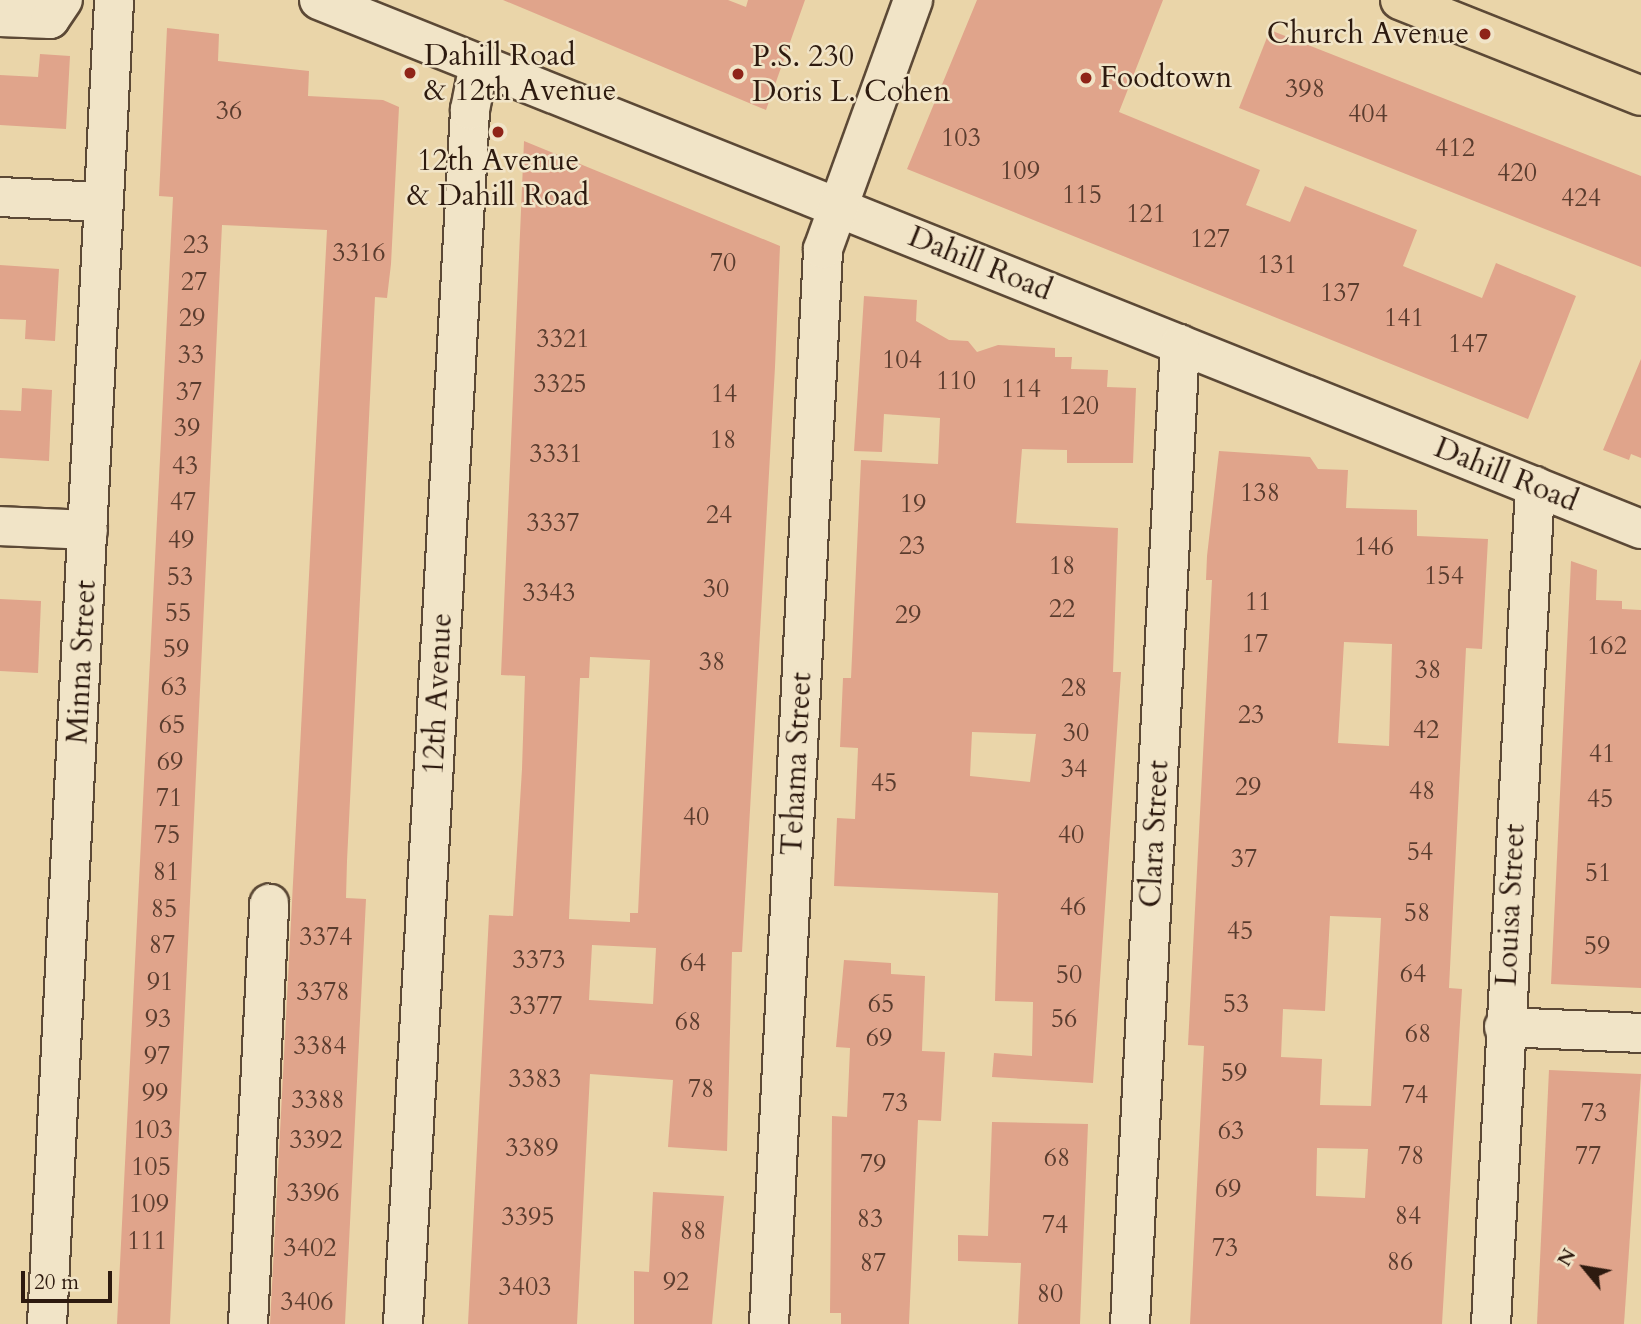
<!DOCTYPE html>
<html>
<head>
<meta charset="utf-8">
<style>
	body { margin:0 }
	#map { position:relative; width:1641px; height:1324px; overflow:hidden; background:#ead5a9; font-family:Cardo,serif }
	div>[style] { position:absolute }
	.building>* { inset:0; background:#e0a48b }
	.roads { filter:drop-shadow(2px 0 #5c4936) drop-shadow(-2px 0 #5c4936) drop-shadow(0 2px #5c4936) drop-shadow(0 -2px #5c4936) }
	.minor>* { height:38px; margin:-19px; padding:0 19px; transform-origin:19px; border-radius:19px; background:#f1e4c7 }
	.major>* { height:38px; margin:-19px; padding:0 19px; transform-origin:19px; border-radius:19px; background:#ead5a9 }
	.dots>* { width:19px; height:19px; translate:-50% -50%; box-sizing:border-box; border:4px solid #f1e4c7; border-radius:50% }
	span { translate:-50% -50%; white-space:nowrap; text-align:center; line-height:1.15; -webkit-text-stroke:5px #f1e4c7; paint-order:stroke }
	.number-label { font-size:26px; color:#5a3c2e }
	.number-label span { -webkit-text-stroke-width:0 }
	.poi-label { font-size:30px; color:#2d1a0f }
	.right { translate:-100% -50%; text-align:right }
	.left { translate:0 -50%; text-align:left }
	.street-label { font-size:30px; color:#2d1a0f }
	.north { position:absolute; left:1550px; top:1233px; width:70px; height:70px; -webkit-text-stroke:5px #f1e4c7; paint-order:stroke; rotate:300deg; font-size:19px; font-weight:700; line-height:28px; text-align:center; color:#2d1a0f }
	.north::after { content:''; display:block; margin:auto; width:24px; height:32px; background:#2d1a0f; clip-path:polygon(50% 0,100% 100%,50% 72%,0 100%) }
	.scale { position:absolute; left:21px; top:1271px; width:91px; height:32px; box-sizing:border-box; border:4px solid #2d1a0f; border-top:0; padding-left:9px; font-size:21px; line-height:24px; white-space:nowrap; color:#2d1a0f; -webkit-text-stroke:5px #f1e4c7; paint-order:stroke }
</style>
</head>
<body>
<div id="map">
	<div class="building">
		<i style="clip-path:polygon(503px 0,728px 0,746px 7px,748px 0,805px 0,766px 110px)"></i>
		<i style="clip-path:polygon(977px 0,1163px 0,1119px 112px,1260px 170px,1246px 205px,1290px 222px,1305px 186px,1417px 230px,1403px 266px,1482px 298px,1496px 263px,1576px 296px,1528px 419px,907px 169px)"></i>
		<i style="clip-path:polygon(167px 28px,219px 34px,218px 61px,309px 71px,308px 96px,383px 100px,399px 107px,391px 264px,387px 298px,375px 297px,347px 861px,346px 898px,366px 899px,345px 1324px,270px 1324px,327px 230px,222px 225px,170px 1324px,117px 1324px,173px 197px,159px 196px)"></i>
		<i style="clip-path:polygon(1270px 30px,1641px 176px,1641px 267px,1239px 108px)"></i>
		<i style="clip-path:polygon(40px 54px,70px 56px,66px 129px,0 125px,0 75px,38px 77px)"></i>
		<i style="clip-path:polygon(evenodd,524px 141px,780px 246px,775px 367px,742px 952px,732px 952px,727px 1151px,668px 1147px,673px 1080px,590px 1074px,577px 1324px,468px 1324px,489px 915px,513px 916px,522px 769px,525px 676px,501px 675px,524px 141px,590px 657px,650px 660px,638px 913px,630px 913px,630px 922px,569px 919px,580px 678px,589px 678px,590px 657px,524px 141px,592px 945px,656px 948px,653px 1004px,589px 1000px,592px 945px)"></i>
		<i style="clip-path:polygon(0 265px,59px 269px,55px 341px,25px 339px,26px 320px,0 319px)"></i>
		<i style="clip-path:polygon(evenodd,864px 296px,917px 300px,916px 321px,949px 340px,968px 341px,977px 352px,998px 345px,1055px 348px,1055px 357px,1072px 357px,1071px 369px,1108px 370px,1107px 387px,1136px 388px,1133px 463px,1067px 463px,1067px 450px,1022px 449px,1016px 523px,1118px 528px,1113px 672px,1121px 672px,1093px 1083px,992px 1077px,994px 1053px,1032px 1056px,1033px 1002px,995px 1001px,998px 893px,834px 886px,837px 818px,855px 819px,858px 748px,840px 747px,843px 678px,851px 678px,861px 460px,938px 464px,940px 418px,884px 414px,882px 452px,854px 451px,864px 296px,972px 732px,1036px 734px,1030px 782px,970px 776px,972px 732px)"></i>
		<i style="clip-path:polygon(1641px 359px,1641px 458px,1631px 454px,1629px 460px,1603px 450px)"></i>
		<i style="clip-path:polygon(22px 388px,52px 390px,49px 461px,0 458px,0 410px,21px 411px)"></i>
		<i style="clip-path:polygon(evenodd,1219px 451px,1310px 457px,1318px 469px,1348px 470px,1346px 508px,1417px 510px,1417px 536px,1488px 539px,1482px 649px,1466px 648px,1449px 988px,1462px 989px,1442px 1324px,1190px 1324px,1204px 1046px,1188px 1045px,1212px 580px,1206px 580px,1207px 556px,1219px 451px,1344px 642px,1392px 644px,1389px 746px,1338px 743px,1344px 642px,1219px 451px,1330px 916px,1381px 918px,1371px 1106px,1320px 1105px,1322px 1059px,1281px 1057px,1283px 1009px,1325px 1011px,1330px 916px,1219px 451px,1317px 1148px,1368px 1149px,1365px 1198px,1316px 1196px,1317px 1148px)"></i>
		<i style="clip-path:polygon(1571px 561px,1597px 570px,1596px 600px,1622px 601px,1622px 609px,1641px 610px,1641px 988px,1551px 984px)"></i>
		<i style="clip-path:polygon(0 599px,41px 601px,38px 673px,0 671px)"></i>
		<i style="clip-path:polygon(844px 960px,891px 963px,891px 974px,925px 976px,922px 1051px,945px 1052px,941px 1121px,918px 1120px,909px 1324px,841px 1324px,841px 1313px,830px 1313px,832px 1116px,847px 1117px,850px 1048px,836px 1047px)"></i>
		<i style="clip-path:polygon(1549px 1070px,1641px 1074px,1624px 1324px,1537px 1324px)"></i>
		<i style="clip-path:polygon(992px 1122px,1088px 1124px,1080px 1324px,1018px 1324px,1021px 1263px,958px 1261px,958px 1235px,988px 1236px)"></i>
		<i style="clip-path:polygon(653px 1192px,724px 1196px,712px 1324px,634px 1324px,634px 1271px,649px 1272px)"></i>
	</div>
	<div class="roads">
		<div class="minor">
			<i style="left:319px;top:0;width:1424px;rotate:21.81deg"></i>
			<i style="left:0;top:17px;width:50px;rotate:2.3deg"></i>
			<i style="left:50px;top:19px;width:23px;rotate:-56deg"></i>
			<i style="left:0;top:197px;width:102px;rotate:2.8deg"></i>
			<i style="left:0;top:526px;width:88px;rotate:2.6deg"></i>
			<i style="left:1504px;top:1027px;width:137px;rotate:2.5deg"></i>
			<i style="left:47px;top:1324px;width:1326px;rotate:-87.1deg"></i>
			<i style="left:248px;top:1324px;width:421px;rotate:-87.1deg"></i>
			<i style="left:403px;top:1324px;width:1216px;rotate:-86.84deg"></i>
			<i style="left:470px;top:110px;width:47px;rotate:-78.9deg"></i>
			<i style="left:769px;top:1324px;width:1076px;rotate:-87.12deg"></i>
			<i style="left:823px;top:249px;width:265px;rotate:-70.1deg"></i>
			<i style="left:1130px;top:1324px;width:981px;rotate:-87.08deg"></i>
			<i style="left:1491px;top:1324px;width:839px;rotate:-86.99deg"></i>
		</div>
		<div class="major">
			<i style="left:1400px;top:0;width:259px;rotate:21.7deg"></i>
		</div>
	</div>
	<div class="dots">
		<i style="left:1485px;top:34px;background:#8f2418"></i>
		<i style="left:410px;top:73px;background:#8f2418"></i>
		<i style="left:738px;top:74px;background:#8f2418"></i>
		<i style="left:1086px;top:78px;background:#8f2418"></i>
		<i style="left:498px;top:132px;background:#8f2418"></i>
	</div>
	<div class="number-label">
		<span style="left:1305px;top:89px">398</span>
		<span style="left:229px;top:111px">36</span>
		<span style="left:1368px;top:114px">404</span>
		<span style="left:961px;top:138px">103</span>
		<span style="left:1455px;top:148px">412</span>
		<span style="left:1020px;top:171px">109</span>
		<span style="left:1517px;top:173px">420</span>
		<span style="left:1082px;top:195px">115</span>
		<span style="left:1581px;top:198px">424</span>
		<span style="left:1146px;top:214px">121</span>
		<span style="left:1210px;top:239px">127</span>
		<span style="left:196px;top:245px">23</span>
		<span style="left:359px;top:253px">3316</span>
		<span style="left:723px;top:263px">70</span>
		<span style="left:1277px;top:265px">131</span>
		<span style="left:194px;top:282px">27</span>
		<span style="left:1340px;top:293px">137</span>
		<span style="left:192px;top:318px">29</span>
		<span style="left:1404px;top:318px">141</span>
		<span style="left:563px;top:339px">3321</span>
		<span style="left:1468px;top:344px">147</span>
		<span style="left:191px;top:355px">33</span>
		<span style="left:902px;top:360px">104</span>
		<span style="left:956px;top:381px">110</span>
		<span style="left:560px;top:384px">3325</span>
		<span style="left:1021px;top:389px">114</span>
		<span style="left:189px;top:392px">37</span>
		<span style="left:724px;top:394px">14</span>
		<span style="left:1079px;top:406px">120</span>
		<span style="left:187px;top:428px">39</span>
		<span style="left:723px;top:440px">18</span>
		<span style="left:556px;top:454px">3331</span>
		<span style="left:185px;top:466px">43</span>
		<span style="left:1260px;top:493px">138</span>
		<span style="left:183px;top:502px">47</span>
		<span style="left:913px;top:504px">19</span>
		<span style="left:719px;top:515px">24</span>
		<span style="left:553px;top:523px">3337</span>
		<span style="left:181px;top:540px">49</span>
		<span style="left:912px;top:546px">23</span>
		<span style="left:1374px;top:547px">146</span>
		<span style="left:1062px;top:566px">18</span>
		<span style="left:1444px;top:576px">154</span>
		<span style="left:180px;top:577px">53</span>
		<span style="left:716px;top:589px">30</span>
		<span style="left:549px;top:593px">3343</span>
		<span style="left:1258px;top:602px">11</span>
		<span style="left:1062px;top:609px">22</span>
		<span style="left:178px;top:613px">55</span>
		<span style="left:908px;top:615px">29</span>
		<span style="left:1255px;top:644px">17</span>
		<span style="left:1607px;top:646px">162</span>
		<span style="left:176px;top:649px">59</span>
		<span style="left:712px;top:662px">38</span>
		<span style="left:1428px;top:670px">38</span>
		<span style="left:174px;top:687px">63</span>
		<span style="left:1074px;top:688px">28</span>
		<span style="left:1251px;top:715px">23</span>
		<span style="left:172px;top:725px">65</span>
		<span style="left:1426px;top:730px">42</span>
		<span style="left:1076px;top:733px">30</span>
		<span style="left:1602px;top:754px">41</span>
		<span style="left:170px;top:762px">69</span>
		<span style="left:1074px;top:769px">34</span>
		<span style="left:884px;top:783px">45</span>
		<span style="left:1248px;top:787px">29</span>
		<span style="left:1422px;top:791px">48</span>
		<span style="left:169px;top:798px">71</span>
		<span style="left:1600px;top:799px">45</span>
		<span style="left:696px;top:817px">40</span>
		<span style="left:167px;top:835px">75</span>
		<span style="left:1071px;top:835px">40</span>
		<span style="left:1420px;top:852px">54</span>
		<span style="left:1244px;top:859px">37</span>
		<span style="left:166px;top:872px">81</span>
		<span style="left:1598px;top:873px">51</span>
		<span style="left:1073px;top:907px">46</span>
		<span style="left:164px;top:909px">85</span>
		<span style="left:1417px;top:913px">58</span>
		<span style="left:1240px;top:931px">45</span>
		<span style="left:326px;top:937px">3374</span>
		<span style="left:162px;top:945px">87</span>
		<span style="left:1597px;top:946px">59</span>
		<span style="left:539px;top:960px">3373</span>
		<span style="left:693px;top:963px">64</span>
		<span style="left:1413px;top:974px">64</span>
		<span style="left:1069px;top:975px">50</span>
		<span style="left:160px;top:982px">91</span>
		<span style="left:323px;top:992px">3378</span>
		<span style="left:881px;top:1004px">65</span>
		<span style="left:1236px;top:1004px">53</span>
		<span style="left:536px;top:1006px">3377</span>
		<span style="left:158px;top:1019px">93</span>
		<span style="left:1064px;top:1019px">56</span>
		<span style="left:688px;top:1022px">68</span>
		<span style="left:1418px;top:1034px">68</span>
		<span style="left:879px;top:1038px">69</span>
		<span style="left:320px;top:1046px">3384</span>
		<span style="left:157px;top:1056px">97</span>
		<span style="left:1234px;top:1073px">59</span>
		<span style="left:535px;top:1079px">3383</span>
		<span style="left:701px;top:1089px">78</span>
		<span style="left:155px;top:1093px">99</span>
		<span style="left:1415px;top:1095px">74</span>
		<span style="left:318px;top:1100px">3388</span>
		<span style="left:895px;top:1103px">73</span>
		<span style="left:1594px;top:1113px">73</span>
		<span style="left:153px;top:1130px">103</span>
		<span style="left:1231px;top:1131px">63</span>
		<span style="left:316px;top:1140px">3392</span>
		<span style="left:532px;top:1148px">3389</span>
		<span style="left:1411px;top:1156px">78</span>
		<span style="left:1588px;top:1156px">77</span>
		<span style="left:1057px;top:1158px">68</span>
		<span style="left:873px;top:1164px">79</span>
		<span style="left:151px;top:1167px">105</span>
		<span style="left:1228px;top:1189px">69</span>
		<span style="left:313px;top:1193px">3396</span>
		<span style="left:149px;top:1204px">109</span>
		<span style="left:1408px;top:1216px">84</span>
		<span style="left:528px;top:1217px">3395</span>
		<span style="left:870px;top:1219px">83</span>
		<span style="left:1055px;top:1225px">74</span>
		<span style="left:693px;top:1231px">88</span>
		<span style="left:147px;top:1241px">111</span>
		<span style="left:310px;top:1248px">3402</span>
		<span style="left:1225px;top:1248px">73</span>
		<span style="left:1400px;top:1262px">86</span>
		<span style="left:873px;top:1263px">87</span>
		<span style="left:676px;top:1282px">92</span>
		<span style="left:525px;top:1287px">3403</span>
		<span style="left:1050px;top:1294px">80</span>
		<span style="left:307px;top:1302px">3406</span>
	</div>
	<div class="poi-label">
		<span class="right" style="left:1469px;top:34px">Church Avenue</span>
		<span class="left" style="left:424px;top:73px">Dahill Road<br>&amp; 12th Avenue</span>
		<span class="left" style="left:752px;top:74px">P.S. 230<br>Doris L. Cohen</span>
		<span class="left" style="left:1100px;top:78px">Foodtown</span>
		<span style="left:498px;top:178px">12th Avenue<br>&amp; Dahill Road</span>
	</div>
	<div class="street-label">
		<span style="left:980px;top:264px;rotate:22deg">Dahill Road</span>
		<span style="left:1506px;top:475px;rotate:22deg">Dahill Road</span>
		<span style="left:82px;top:662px;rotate:-87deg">Minna Street</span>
		<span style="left:438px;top:694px;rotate:-87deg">12th Avenue</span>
		<span style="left:797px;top:764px;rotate:-87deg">Tehama Street</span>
		<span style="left:1155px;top:834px;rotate:-87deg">Clara Street</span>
		<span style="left:1511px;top:905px;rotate:-87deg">Louisa Street</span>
	</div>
	<div class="north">N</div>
	<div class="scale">20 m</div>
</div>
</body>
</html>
